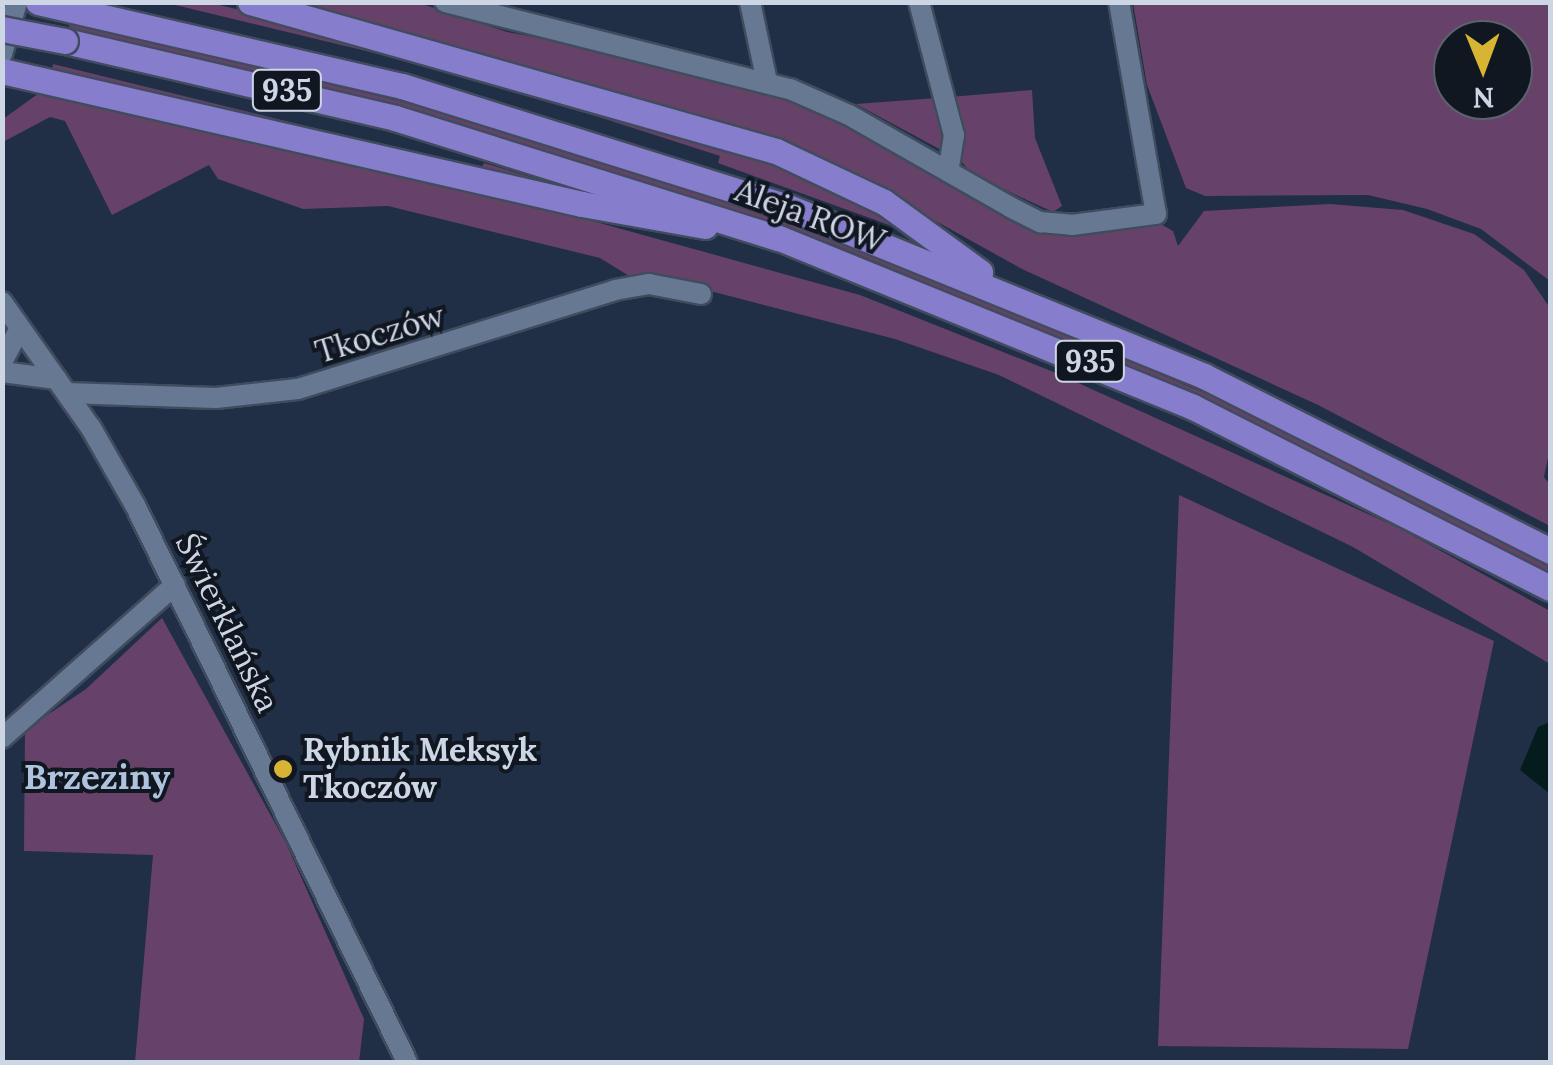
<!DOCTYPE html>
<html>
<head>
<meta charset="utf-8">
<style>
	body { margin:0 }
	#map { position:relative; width:1553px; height:1065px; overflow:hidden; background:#202f45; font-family:Lora,serif }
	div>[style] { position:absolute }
	.green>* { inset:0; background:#664268 }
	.water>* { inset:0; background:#041d1c }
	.roads { filter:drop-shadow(2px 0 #404c5e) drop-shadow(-2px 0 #404c5e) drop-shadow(0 2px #404c5e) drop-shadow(0 -2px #404c5e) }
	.minor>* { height:20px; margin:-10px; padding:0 10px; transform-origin:10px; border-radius:10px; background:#677892 }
	.major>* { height:25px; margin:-12.5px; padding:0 12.5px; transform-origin:12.5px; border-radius:12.5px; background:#867dcc }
	.bridges { filter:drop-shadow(2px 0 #404c5e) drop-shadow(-2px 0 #404c5e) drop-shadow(0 2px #404c5e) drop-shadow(0 -2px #404c5e) }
	.major-bridge>* { height:25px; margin:-12.5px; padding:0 12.5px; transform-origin:12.5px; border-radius:12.5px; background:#867dcc }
	.dots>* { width:28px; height:28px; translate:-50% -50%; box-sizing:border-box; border:5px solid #101721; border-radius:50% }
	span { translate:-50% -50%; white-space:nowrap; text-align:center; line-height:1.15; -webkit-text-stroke:8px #101721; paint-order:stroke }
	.shield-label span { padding:2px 8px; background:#101721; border:2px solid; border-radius:8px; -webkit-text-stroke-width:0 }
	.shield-label { font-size:30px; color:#cdd6e5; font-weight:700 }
	.street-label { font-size:32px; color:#cdd6e5 }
	.poi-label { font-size:32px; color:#cdd6e5; font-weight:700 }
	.left { translate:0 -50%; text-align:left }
	.neighbourhood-label { font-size:35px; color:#b0c3de; font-weight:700 }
	.frame { position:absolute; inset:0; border:5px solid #cdd6e5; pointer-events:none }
	.north { position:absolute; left:1433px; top:20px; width:100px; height:100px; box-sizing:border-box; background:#101721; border:2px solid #5c636f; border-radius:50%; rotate:179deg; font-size:28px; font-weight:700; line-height:40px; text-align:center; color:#cdd6e5 }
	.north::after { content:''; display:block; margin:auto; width:35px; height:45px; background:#d7b434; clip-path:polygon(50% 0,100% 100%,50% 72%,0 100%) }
</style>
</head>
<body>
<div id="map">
	<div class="green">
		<i style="clip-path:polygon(167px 3px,211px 3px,352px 37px,820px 177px,914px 234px,718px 163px,720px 156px,599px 117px,391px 57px)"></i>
		<i style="clip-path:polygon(297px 3px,419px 3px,507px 32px,625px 53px,770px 92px,833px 116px,1044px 232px,1091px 235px,1155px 221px,1173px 231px,1178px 246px,1204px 211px,1330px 204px,1403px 210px,1474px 234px,1524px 270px,1550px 308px,1550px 448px,1544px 477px,1550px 485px,1550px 526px,1318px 405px,1022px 269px,808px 150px)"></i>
		<i style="clip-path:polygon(evenodd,1133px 3px,1550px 3px,1550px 281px,1481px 229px,1427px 209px,1368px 195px,1205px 196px,1186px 188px,1147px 85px,1133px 3px,1453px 40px,1513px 40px,1513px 100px,1453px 100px,1453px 40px)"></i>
		<i style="clip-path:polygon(70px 22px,457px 115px,854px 245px,1251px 413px,1503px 539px,1550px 566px,1550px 573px,1203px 397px,833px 244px,418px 110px,69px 28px)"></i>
		<i style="clip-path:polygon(53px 64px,481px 169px,484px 163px,584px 193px,52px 70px)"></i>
		<i style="clip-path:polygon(1032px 90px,1035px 138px,1062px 206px,1053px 212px,973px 175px,961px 161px,950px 97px)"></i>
		<i style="clip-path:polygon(42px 91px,560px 212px,860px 295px,1056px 373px,1399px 528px,1550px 611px,1550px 664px,1353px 547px,999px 375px,895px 339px,672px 281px,634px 279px,600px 258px,388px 206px,303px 209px,218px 179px,209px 165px,112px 215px,65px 121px,50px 117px,3px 142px,3px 119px)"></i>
		<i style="clip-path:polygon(937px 98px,943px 151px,856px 104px)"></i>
		<i style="clip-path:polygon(1179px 495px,1494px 641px,1408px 1049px,1158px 1046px)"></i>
		<i style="clip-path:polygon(162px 618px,286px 843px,364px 1019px,359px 1062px,135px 1062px,153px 855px,24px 851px,25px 730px,86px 689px)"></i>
	</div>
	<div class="water">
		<i style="clip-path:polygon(1550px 722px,1550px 794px,1520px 770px,1538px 727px)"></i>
	</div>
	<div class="roads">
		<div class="minor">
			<i style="left:445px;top:2px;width:356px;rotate:14.2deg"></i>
			<i style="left:790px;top:89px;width:64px;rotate:23.8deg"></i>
			<i style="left:849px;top:115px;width:185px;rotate:29.7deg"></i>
			<i style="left:1010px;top:207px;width:34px;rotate:27deg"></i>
			<i style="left:1040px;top:222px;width:32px;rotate:5deg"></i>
			<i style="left:1072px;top:225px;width:85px;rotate:-7.5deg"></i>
			<i style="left:1156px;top:214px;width:215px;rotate:-99.9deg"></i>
			<i style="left:750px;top:2px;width:82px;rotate:78deg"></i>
			<i style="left:919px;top:2px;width:138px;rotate:75.3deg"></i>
			<i style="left:954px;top:135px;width:37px;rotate:99deg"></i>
			<i style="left:2px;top:54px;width:54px;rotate:-73.9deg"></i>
			<i style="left:2px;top:302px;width:154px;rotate:54.8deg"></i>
			<i style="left:91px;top:428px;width:89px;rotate:60.3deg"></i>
			<i style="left:135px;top:505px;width:620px;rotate:63.97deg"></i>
			<i style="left:2px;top:362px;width:38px;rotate:-62deg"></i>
			<i style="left:2px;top:372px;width:55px;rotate:7.3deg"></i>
			<i style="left:67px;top:393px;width:149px;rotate:1.9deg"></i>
			<i style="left:216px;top:398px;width:82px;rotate:-6.3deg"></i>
			<i style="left:298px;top:389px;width:332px;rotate:-17.3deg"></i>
			<i style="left:615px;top:290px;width:35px;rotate:-10deg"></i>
			<i style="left:649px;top:284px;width:53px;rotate:10.9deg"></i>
			<i style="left:2px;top:738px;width:231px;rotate:-41.5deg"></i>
		</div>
		<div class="major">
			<i style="left:38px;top:2px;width:374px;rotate:13deg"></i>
			<i style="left:402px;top:86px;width:405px;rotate:17.4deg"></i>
			<i style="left:788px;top:207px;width:449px;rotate:22.1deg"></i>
			<i style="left:1204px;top:376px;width:388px;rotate:26.8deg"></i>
			<i style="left:250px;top:2px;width:547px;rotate:15.82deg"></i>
			<i style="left:776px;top:151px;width:119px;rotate:25.3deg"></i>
			<i style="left:884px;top:202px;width:119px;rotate:36.1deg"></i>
			<i style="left:65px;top:41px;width:339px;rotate:13.1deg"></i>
			<i style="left:395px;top:118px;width:402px;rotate:17.4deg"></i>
			<i style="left:779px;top:238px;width:447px;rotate:22.2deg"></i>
			<i style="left:1193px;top:407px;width:400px;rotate:26.9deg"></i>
			<i style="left:2px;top:71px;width:595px;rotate:12.92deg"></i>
			<i style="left:582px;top:204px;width:125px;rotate:10.1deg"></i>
		</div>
	</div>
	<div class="bridges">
		<div class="major-bridge">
			<i style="left:2px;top:29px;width:64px;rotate:10.8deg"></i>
		</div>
	</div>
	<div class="dots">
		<i style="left:283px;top:769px;background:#d7b434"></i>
	</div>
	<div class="shield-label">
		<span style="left:287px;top:90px">935</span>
		<span style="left:1090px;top:361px">935</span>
	</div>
	<div class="street-label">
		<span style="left:810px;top:216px;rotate:20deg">Aleja ROW</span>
		<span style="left:380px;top:334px;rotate:-17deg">Tkoczów</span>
		<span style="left:227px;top:623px;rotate:64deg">Świerklańska</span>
	</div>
	<div class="poi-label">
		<span class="left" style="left:303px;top:769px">Rybnik Meksyk<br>Tkoczów</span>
	</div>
	<div class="neighbourhood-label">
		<span style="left:97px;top:777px">Brzeziny</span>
	</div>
	<div class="frame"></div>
	<div class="north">N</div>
</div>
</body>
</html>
